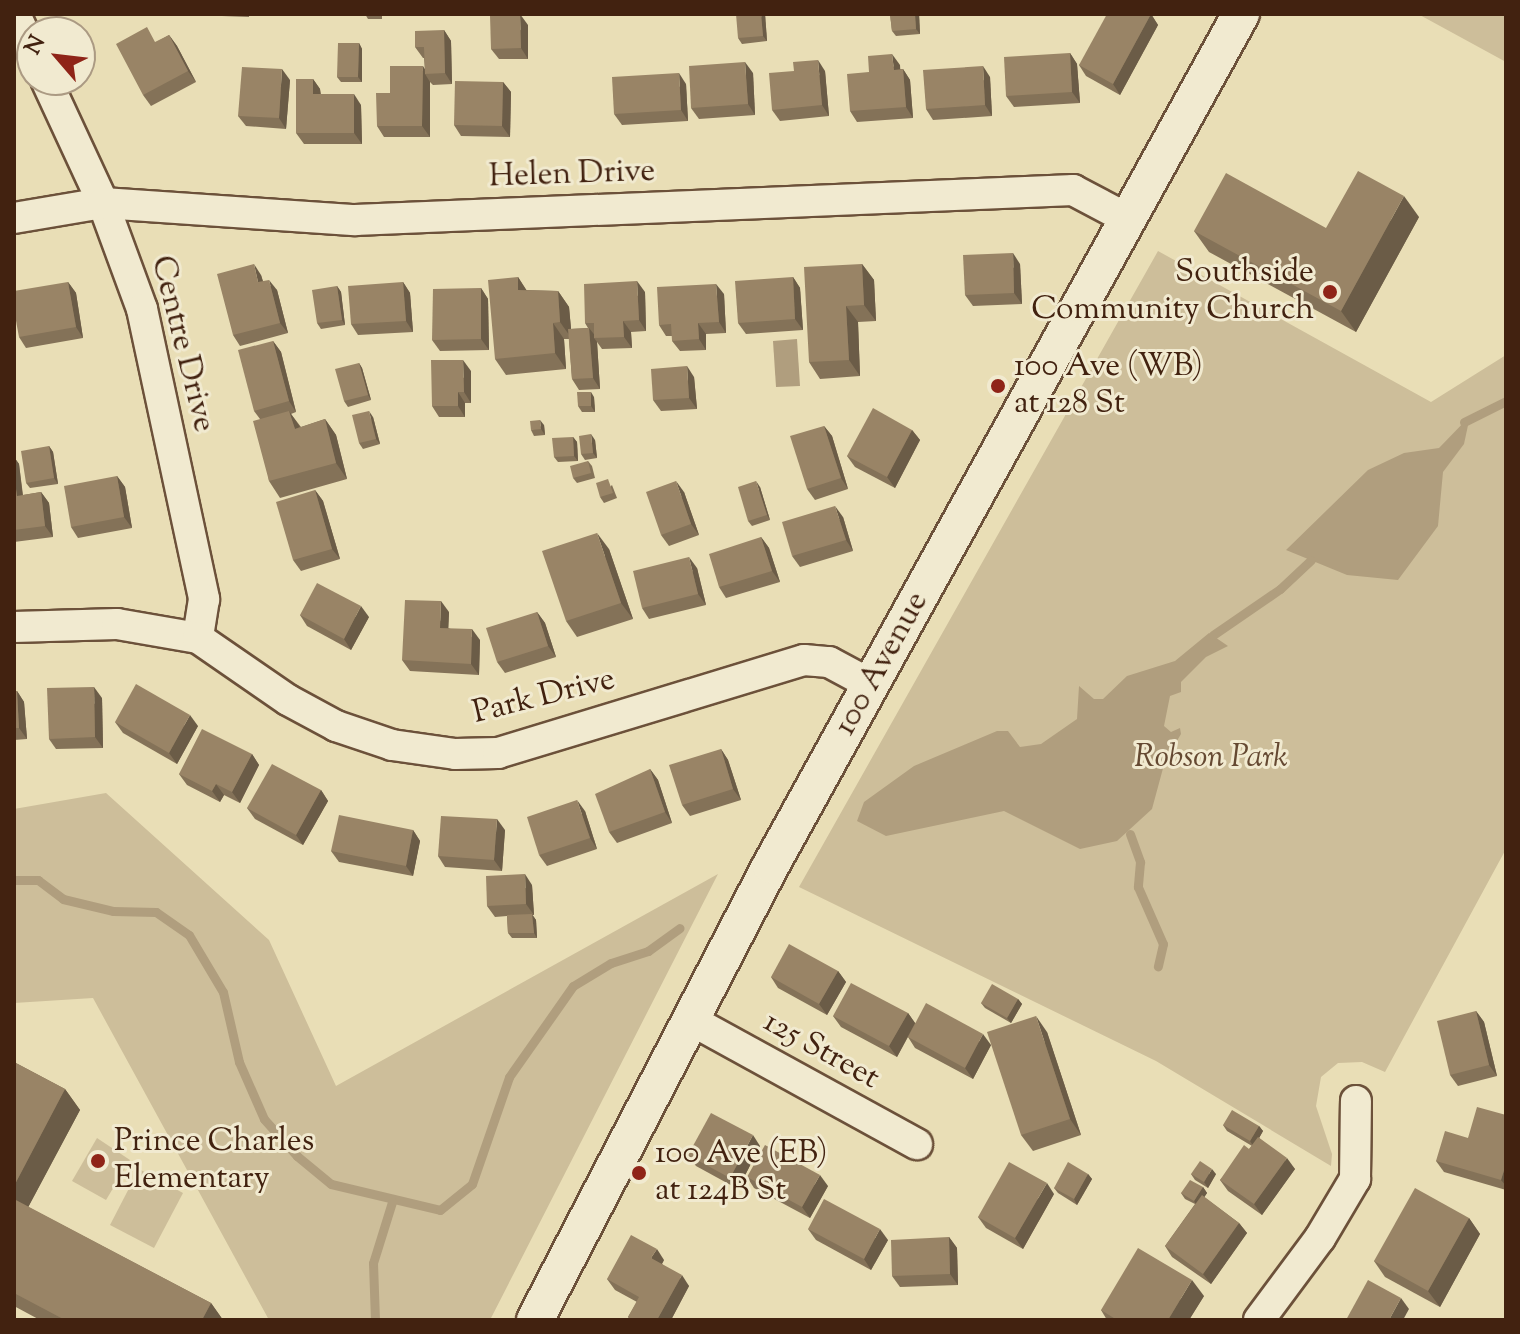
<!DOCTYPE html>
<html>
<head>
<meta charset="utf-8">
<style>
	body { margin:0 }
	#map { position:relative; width:1520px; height:1334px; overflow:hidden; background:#e9deb6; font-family:"Sorts Mill Goudy",serif }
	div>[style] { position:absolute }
	.green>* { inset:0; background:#cdbe9a }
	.water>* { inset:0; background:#b09e7e }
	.stream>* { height:9px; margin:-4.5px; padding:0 4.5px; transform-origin:4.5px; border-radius:4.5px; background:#b09e7e }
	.roads { filter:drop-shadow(2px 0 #6c513a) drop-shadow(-2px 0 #6c513a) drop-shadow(0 2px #6c513a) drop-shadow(0 -2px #6c513a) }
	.minor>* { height:30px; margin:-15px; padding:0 15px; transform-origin:15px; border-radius:15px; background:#f1ead0 }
	.tertiary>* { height:36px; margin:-18px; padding:0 18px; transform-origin:18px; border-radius:18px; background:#f1ead0 }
	.wall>* { inset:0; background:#847258 }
	.shaded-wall>* { inset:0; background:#6b5c47 }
	.building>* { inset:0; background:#998466 }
	.dots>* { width:22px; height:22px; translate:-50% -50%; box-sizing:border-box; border:4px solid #f1ead0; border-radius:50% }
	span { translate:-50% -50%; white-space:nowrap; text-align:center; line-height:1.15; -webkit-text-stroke:6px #f1ead0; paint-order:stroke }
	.street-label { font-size:32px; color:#422210 }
	.poi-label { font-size:32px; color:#422210 }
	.right { translate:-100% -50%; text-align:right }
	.left { translate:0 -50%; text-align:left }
	.park-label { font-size:32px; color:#654932; font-style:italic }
	.frame { position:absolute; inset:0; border:16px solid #422210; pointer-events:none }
	.north { position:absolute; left:16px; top:16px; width:80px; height:80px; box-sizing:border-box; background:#f1ead0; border:2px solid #ab9a83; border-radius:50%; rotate:298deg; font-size:22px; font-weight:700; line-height:32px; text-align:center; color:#422210 }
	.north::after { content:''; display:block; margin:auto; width:28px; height:36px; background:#8f2418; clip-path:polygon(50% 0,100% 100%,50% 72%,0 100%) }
</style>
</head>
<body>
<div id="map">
	<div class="green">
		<i style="clip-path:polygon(1418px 14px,1506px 14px,1506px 62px)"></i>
		<i style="clip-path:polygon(1158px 251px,1431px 402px,1506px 355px,1506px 849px,1385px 1072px,1362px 1062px,1338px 1063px,1321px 1077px,1316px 1106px,1332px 1154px,1331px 1166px,1156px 1061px,799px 887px)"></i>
		<i style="clip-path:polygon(106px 793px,269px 940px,336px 1086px,718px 874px,490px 1320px,269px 1320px,93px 998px,14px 1003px,14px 809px)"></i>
		<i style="clip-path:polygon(97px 1138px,130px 1160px,106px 1200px,72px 1181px)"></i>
		<i style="clip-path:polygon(139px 1169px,183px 1193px,154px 1248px,110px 1225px)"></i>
	</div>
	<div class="water">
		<i style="clip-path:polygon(797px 339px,800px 386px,776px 387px,773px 341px)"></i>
		<i style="clip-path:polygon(1470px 416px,1464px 444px,1443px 472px,1438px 526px,1398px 580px,1347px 575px,1286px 550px,1368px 470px,1404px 453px,1439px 448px)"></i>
		<i style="clip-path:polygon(1209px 633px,1228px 646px,1206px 657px,1181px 682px,1181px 692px,1170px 696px,1164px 726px,1171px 732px,1180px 728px,1181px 734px,1165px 761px,1152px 809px,1117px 841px,1080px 849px,1004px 811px,886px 836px,857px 821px,864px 802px,914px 766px,997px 731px,1008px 731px,1020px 747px,1041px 744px,1077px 719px,1079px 686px,1094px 699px,1103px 699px,1127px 676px,1175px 661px)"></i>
	</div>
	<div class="stream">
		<i style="left:1464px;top:422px;width:47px;rotate:-26.6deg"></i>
		<i style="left:1213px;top:635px;width:81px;rotate:-34.5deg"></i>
		<i style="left:1280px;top:589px;width:42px;rotate:-43.1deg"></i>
		<i style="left:1130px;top:834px;width:30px;rotate:70deg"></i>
		<i style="left:1140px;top:862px;width:25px;rotate:95deg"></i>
		<i style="left:1138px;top:887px;width:62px;rotate:66.3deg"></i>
		<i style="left:1163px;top:944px;width:23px;rotate:103deg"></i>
		<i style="left:14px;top:880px;width:24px"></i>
		<i style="left:38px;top:880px;width:31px;rotate:37deg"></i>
		<i style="left:63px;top:899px;width:51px;rotate:13.5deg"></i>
		<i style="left:113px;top:911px;width:43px;rotate:1.3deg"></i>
		<i style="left:156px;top:912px;width:40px;rotate:34.9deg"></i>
		<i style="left:189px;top:935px;width:66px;rotate:59.2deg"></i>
		<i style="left:223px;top:992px;width:72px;rotate:77.1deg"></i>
		<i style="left:239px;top:1062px;width:62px;rotate:66.3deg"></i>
		<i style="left:264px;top:1119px;width:50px;rotate:48.3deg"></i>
		<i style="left:297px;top:1156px;width:44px;rotate:39.5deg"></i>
		<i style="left:331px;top:1184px;width:112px;rotate:13.4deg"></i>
		<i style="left:440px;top:1210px;width:41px;rotate:-39.1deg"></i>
		<i style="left:472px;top:1184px;width:113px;rotate:-70.9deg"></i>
		<i style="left:509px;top:1077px;width:111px;rotate:-54.9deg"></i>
		<i style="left:573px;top:986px;width:44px;rotate:-31.2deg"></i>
		<i style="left:611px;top:963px;width:39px;rotate:-18deg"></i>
		<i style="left:648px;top:951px;width:39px;rotate:-36deg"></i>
		<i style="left:375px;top:1320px;width:57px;rotate:-92deg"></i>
		<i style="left:373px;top:1263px;width:64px;rotate:-72.7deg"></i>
	</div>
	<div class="roads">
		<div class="minor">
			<i style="left:15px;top:14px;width:41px;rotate:65.3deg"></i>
			<i style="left:46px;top:80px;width:136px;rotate:65.1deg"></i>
			<i style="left:103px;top:203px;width:113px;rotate:69.8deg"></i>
			<i style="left:142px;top:309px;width:297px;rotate:77.9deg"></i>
			<i style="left:204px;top:599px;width:39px;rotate:99deg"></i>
			<i style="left:14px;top:218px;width:90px;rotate:-9.6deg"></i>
			<i style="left:103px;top:203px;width:253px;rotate:3.9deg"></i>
			<i style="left:355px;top:220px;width:719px;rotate:-2.39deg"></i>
			<i style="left:1073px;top:190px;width:62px;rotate:27.8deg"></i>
			<i style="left:14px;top:627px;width:103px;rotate:-1.7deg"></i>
			<i style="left:117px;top:624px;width:82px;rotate:9.8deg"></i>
			<i style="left:198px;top:638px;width:109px;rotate:34.6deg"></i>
			<i style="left:288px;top:700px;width:55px;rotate:28.4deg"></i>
			<i style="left:336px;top:726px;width:59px;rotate:18.7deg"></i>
			<i style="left:392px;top:745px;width:64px;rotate:8.1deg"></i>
			<i style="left:455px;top:754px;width:43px;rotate:-1.3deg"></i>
			<i style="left:498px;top:753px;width:320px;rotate:-16.9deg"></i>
			<i style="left:804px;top:660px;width:25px;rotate:5deg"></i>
			<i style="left:829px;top:662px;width:47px;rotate:28.2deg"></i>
			<i style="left:691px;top:1020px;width:258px;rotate:28.8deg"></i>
			<i style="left:1259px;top:1320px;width:102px;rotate:-53.4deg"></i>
			<i style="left:1320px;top:1238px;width:69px;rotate:-59.3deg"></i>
			<i style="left:1355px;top:1179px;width:78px;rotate:-89.3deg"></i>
		</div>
		<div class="tertiary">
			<i style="left:535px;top:1320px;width:513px;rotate:-62.59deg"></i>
			<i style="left:771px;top:865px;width:972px;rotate:-61.09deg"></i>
		</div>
	</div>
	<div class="wall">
		<i style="clip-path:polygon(220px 14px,249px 14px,249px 17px,222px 16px)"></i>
		<i style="clip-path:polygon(365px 14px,382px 14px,382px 19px,368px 19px)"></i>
		<i style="clip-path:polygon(765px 14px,767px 41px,742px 44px,738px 38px)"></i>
		<i style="clip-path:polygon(890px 14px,919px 14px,920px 34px,896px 36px,892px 31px)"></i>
		<i style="clip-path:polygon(1151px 14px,1158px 25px,1120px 95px,1086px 76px,1079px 65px)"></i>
		<i style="clip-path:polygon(528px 25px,528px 59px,499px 59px,491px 49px)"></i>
		<i style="clip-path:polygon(444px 30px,451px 41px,452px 84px,433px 85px,430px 82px,430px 137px,384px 137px,377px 126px,390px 93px,425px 69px,424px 58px,423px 58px,415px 47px)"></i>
		<i style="clip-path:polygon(169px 35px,177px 46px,196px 82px,151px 106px,143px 95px,157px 42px)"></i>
		<i style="clip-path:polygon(359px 43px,362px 49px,362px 82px,341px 82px,337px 77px)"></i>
		<i style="clip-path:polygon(1070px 53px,1077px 64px,1080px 103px,1014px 107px,1006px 96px)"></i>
		<i style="clip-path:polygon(900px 65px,900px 69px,903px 69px,910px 80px,913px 118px,857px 122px,850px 111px,869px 72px)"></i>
		<i style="clip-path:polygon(825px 71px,829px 116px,780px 121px,772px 110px)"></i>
		<i style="clip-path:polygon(753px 73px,755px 115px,699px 119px,691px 108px)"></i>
		<i style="clip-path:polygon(990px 77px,992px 116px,933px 120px,926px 109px)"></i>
		<i style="clip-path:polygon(313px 79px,320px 89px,321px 94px,361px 105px,362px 144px,304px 144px,296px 133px)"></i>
		<i style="clip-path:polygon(290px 80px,286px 129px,246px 126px,238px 116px)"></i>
		<i style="clip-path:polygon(503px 82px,511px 92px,510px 137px,461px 136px,454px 125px)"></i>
		<i style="clip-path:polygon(686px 84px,688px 121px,622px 125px,614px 114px)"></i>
		<i style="clip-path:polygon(1419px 217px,1356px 332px,1209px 252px,1194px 231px,1326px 228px)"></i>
		<i style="clip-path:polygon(862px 264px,874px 280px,876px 321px,858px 322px,860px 376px,820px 379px,809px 362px)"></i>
		<i style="clip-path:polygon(1020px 264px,1022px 304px,973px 306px,965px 295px)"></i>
		<i style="clip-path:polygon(261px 275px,263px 281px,277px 290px,288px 333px,240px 346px,233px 335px)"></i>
		<i style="clip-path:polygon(518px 277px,526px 290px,558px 291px,569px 307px,571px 329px,588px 328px,585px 323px,645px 292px,646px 331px,631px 332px,632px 348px,602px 349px,597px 342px,600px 389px,579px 390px,572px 379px,569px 339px,564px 339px,566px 369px,506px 375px,495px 359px)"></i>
		<i style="clip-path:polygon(793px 277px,800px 288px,803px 330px,746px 334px,738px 323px)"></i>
		<i style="clip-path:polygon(68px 282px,76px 293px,83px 338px,26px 348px,19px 337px)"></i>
		<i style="clip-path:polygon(403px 282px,410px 293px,413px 332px,358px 335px,351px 324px)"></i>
		<i style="clip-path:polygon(337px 286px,341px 292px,345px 325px,321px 329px,317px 323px)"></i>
		<i style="clip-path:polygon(481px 288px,488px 299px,489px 350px,440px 351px,432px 340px)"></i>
		<i style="clip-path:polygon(724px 294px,726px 333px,706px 334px,706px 350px,680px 351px,672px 341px,672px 336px,666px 336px,659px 325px)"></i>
		<i style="clip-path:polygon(273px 341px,281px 352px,296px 412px,291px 414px,301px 427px,325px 419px,336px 435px,347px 479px,280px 498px,269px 481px,260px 419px,254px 411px)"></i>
		<i style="clip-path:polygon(359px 363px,362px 368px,371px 400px,348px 407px,344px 401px)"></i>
		<i style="clip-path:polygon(471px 371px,471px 403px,465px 403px,465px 417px,439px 417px,432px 406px)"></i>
		<i style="clip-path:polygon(694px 377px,697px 409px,661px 411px,653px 400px)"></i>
		<i style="clip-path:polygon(594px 397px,595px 412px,582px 412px,578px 406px)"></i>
		<i style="clip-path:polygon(373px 417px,380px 444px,363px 449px,359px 443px)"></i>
		<i style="clip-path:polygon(544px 425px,545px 435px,534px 436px,531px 430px)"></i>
		<i style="clip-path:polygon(824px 426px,832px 436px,848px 489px,815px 500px,807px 489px)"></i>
		<i style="clip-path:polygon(912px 430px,920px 440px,895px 488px,855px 467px,847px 456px)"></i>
		<i style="clip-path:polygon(573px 437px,577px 442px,578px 461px,558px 462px,554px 457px)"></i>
		<i style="clip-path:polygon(595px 440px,597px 458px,585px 460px,581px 454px)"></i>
		<i style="clip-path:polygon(49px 446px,53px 452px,58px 484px,30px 488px,26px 483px)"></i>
		<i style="clip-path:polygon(14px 457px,19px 464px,23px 495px,41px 492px,49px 503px,53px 537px,14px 542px)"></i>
		<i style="clip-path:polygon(588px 461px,592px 466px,595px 478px,577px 483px,573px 478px)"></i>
		<i style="clip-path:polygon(117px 476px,125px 487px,132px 528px,78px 538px,71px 527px)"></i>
		<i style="clip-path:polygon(612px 485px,617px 498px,604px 503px,600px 497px)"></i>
		<i style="clip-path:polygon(760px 487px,770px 520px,752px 526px,748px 521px)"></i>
		<i style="clip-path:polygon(315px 490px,323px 501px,340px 559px,301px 571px,293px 560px)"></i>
		<i style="clip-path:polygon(684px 492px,699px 535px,669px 546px,661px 535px)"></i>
		<i style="clip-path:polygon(843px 517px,853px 551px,800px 567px,792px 556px)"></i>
		<i style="clip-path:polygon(761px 537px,769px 548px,780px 582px,726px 598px,719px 587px)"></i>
		<i style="clip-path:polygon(609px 549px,633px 619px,577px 637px,566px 621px)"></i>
		<i style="clip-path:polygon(697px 568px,706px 605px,649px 619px,642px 608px)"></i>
		<i style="clip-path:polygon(449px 612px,448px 628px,480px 640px,479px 675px,410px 671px,402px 660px)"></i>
		<i style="clip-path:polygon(537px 612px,545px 623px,556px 657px,505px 673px,497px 662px)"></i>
		<i style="clip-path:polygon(300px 615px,369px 617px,351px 650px,307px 626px)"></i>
		<i style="clip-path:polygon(14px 691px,17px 691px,24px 702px,27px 739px,14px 740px)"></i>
		<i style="clip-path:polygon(102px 698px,103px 748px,56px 749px,49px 739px)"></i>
		<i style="clip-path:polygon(115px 722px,198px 726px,177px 764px,123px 733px)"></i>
		<i style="clip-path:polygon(721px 749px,728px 760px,741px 800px,690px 816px,682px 805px)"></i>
		<i style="clip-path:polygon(252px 754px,259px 765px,240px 803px,224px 795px,220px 802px,187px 785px,179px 774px)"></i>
		<i style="clip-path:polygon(650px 769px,658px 780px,672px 823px,617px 843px,609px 832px)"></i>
		<i style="clip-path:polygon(321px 790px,328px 801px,303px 845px,255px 819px,247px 808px)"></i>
		<i style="clip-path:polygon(585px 811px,597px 849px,547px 866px,539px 855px)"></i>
		<i style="clip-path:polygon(413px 830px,420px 841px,413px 876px,339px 862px,331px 851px)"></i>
		<i style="clip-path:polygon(505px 830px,502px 871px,445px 867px,438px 856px)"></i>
		<i style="clip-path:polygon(532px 885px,534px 915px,532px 915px,536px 920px,537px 938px,512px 938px,508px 933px,507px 916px,495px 917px,487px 906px)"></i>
		<i style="clip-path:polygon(838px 971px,846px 982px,827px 1015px,778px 988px,771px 977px)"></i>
		<i style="clip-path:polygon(1018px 999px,1022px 1004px,1011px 1023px,985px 1008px,981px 1003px)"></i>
		<i style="clip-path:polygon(1476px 1011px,1484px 1022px,1497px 1076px,1458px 1086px,1450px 1075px)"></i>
		<i style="clip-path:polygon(908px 1013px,915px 1023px,991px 1045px,973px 1079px,915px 1048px,908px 1037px,897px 1057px,841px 1027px,833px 1016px)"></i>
		<i style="clip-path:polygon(1047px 1032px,1081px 1135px,1033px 1151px,1021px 1135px)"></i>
		<i style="clip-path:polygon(14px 1062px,65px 1089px,80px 1110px,28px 1207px,211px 1303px,223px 1320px,40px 1320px,14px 1306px)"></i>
		<i style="clip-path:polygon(1506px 1115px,1506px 1190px,1444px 1172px,1436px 1161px,1468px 1138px)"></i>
		<i style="clip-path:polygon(1223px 1125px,1259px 1126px,1263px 1131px,1259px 1138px,1295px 1169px,1262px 1215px,1228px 1191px,1220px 1180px,1252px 1146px,1227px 1131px)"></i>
		<i style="clip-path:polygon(760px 1146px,738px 1189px,696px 1166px,688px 1155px)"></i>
		<i style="clip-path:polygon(1088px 1174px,1092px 1179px,1077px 1205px,1058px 1193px,1054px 1188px)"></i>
		<i style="clip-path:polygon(1191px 1174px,1216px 1174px,1208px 1188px,1195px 1180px)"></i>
		<i style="clip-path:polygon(747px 1177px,828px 1186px,810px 1218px,754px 1188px)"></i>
		<i style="clip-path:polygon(1203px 1187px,1207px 1193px,1204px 1197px,1239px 1223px,1247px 1233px,1211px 1284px,1172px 1257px,1165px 1246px,1195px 1204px,1185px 1199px,1181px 1193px)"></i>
		<i style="clip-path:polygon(1054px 1194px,1023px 1249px,986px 1228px,978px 1217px)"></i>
		<i style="clip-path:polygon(1469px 1218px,1480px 1234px,1440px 1307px,1385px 1277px,1374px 1261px)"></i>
		<i style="clip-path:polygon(808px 1229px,888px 1240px,871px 1270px,816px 1240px)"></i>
		<i style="clip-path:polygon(949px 1237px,957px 1248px,958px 1285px,900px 1287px,892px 1276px)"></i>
		<i style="clip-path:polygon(664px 1260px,662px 1264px,689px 1286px,671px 1320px,630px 1320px,628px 1317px,637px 1302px,615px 1290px,607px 1279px)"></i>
		<i style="clip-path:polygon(1204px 1296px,1189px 1320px,1107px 1320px,1101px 1310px)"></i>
	</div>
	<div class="shaded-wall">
		<i style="clip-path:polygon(520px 14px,528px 25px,528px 59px,521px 48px)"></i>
		<i style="clip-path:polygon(761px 14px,765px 14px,767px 41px,763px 36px)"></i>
		<i style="clip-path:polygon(915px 14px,919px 14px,920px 34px,916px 29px)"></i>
		<i style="clip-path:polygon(1151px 14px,1158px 25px,1120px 95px,1113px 84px)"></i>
		<i style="clip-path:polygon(444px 30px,451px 41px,452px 84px,445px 73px)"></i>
		<i style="clip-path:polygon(169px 35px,177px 46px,196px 82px,188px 71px)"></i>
		<i style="clip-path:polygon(359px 43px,362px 49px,362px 82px,358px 77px)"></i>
		<i style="clip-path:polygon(1070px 53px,1077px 64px,1080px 103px,1072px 92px)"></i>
		<i style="clip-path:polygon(892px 54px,900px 65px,901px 81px,894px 70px)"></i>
		<i style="clip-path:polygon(818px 60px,825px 71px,829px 116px,822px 105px)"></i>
		<i style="clip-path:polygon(745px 62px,753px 73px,755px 115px,748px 104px)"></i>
		<i style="clip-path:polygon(423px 66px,428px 74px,425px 74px,430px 82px,430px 137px,422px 126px)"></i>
		<i style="clip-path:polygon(983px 66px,990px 77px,992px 116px,985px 105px)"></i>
		<i style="clip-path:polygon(282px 69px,290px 80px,286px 129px,279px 118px)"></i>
		<i style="clip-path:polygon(903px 69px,910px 80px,913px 118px,906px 107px)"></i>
		<i style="clip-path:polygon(679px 73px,686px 84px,688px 121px,681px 110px)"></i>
		<i style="clip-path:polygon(313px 79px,320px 89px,321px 105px,313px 94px)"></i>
		<i style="clip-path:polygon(503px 82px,511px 92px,510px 137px,502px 126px)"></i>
		<i style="clip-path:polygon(354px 94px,361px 105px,362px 144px,354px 133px)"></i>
		<i style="clip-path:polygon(1404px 196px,1419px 217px,1356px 332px,1341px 311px)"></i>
		<i style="clip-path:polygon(1013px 253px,1020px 264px,1022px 304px,1014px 293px)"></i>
		<i style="clip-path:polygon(254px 264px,261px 275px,266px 293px,258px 282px)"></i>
		<i style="clip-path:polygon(862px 264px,874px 280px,876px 321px,864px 305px)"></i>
		<i style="clip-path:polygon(518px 277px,529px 294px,518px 290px)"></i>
		<i style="clip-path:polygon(793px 277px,800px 288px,803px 330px,795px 319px)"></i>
		<i style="clip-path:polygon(269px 280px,277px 290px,288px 333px,280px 323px)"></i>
		<i style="clip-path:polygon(637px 281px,645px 292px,646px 331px,639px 320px)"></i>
		<i style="clip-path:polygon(68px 282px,76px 293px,83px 338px,76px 327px)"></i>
		<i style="clip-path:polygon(403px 282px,410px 293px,413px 332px,406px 321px)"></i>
		<i style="clip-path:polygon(716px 284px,724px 294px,726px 333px,719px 322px)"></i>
		<i style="clip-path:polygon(337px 286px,341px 292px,345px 325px,342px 320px)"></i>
		<i style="clip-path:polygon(481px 288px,488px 299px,489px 350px,481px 339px)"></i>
		<i style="clip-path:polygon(558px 291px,569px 307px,572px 339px,560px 322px)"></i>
		<i style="clip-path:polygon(846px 306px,858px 322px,860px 376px,849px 360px)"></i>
		<i style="clip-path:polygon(623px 321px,631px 332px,632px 348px,624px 337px)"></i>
		<i style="clip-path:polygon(553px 323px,564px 339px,566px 369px,555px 353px)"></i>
		<i style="clip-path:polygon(698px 323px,706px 334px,706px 350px,699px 339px)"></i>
		<i style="clip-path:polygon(589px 328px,597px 338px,594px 338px,597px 342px,600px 389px,593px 378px)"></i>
		<i style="clip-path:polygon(273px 341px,281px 352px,296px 412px,289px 401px)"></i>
		<i style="clip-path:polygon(463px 360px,471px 371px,471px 403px,464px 392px)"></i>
		<i style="clip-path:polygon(359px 363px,362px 368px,371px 400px,368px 395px)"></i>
		<i style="clip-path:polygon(687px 366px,694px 377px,697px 409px,689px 398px)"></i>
		<i style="clip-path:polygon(458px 392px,465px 403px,465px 417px,458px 406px)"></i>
		<i style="clip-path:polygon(591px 392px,594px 397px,595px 412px,591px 406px)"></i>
		<i style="clip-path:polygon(289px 411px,300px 427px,295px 429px)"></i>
		<i style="clip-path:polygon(369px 411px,373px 417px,380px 444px,376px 439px)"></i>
		<i style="clip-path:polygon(325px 419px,336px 435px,347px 479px,336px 463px)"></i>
		<i style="clip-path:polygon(540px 420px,544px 425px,545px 435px,541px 429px)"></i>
		<i style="clip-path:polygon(824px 426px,832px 436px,848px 489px,841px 478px)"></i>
		<i style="clip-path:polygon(912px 430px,920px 440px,895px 488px,887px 477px)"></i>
		<i style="clip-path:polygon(591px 434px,595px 440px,597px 458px,593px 453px)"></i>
		<i style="clip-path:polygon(573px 437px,577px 442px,578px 461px,574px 456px)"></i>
		<i style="clip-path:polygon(49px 446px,53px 452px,58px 484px,54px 478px)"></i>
		<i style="clip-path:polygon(14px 457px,19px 464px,24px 507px,17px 496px,14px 475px)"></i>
		<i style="clip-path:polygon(117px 476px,125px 487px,132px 528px,124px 517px)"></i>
		<i style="clip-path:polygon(676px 481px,684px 492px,699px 535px,691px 524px)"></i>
		<i style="clip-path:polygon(756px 481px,760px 487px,770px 520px,767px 515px)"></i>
		<i style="clip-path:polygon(315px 490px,323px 501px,340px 559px,332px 549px)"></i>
		<i style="clip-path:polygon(41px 492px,49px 503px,53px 537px,45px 526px)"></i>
		<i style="clip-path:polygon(835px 506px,843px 517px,853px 551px,846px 540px)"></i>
		<i style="clip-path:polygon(597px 533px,609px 549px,633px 619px,621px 603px)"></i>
		<i style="clip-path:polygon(761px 537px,769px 548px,780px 582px,772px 571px)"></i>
		<i style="clip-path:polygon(689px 557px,697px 568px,706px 605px,698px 594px)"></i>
		<i style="clip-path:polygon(441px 601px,449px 612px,448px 639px,440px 628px)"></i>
		<i style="clip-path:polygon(361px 606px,369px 617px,351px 650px,344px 639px)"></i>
		<i style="clip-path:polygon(537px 612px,545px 623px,556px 657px,548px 646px)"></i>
		<i style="clip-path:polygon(472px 629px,480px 640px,479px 675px,471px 664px)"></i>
		<i style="clip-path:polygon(94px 687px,102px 698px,103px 748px,95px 737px)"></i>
		<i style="clip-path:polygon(17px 691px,24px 702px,27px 739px,19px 728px)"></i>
		<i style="clip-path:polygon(190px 715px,198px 726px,177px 764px,169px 753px)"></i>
		<i style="clip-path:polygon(721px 749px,728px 760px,741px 800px,733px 789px)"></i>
		<i style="clip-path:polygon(252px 754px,259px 765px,240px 803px,232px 792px)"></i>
		<i style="clip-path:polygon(650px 769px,658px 780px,672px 823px,665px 812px)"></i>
		<i style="clip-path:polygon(216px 784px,224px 795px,220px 802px,212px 791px)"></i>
		<i style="clip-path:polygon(321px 790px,328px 801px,303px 845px,296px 835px)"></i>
		<i style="clip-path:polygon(577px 800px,585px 811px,597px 849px,590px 838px)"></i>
		<i style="clip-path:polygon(497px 819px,505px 830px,502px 871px,494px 860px)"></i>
		<i style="clip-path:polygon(413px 830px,420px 841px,413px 876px,406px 866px)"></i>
		<i style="clip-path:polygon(525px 874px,532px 885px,534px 915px,526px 904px)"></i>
		<i style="clip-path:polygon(532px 914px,536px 920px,537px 938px,534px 933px)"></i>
		<i style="clip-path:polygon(838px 971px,846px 982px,827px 1015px,819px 1004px)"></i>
		<i style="clip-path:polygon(1018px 999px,1022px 1004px,1011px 1023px,1007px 1018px)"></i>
		<i style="clip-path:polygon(1476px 1011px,1484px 1022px,1497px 1076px,1489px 1065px)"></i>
		<i style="clip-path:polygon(908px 1013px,915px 1023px,897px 1057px,889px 1046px)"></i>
		<i style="clip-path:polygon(1036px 1016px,1047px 1032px,1081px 1135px,1070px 1119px)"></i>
		<i style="clip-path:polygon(983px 1034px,991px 1045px,973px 1079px,965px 1068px)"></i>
		<i style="clip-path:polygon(65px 1089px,80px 1110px,23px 1217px,14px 1205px,14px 1186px)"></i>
		<i style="clip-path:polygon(1259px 1126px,1263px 1131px,1254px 1147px,1250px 1141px)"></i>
		<i style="clip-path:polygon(753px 1135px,760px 1146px,738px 1189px,730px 1178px)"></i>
		<i style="clip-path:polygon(1287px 1158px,1295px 1169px,1262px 1215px,1254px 1204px)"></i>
		<i style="clip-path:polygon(1506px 1164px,1506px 1186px,1501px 1180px)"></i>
		<i style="clip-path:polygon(1212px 1169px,1216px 1174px,1208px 1188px,1204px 1182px)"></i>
		<i style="clip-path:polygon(1088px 1174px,1092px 1179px,1077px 1205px,1074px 1199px)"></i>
		<i style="clip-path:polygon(820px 1175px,828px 1186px,810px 1218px,802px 1207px)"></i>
		<i style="clip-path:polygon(1047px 1183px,1054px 1194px,1023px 1249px,1015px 1238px)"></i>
		<i style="clip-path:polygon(1203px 1187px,1207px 1193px,1198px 1207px,1194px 1201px)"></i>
		<i style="clip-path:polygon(1469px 1218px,1480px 1234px,1440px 1307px,1428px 1291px)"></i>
		<i style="clip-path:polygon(1239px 1223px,1247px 1233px,1211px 1284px,1203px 1274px)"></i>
		<i style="clip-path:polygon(880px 1229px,888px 1240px,871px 1270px,864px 1259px)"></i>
		<i style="clip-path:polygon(949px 1237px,957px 1248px,958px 1285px,950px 1274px)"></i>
		<i style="clip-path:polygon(657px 1249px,664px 1260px,659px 1269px,651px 1258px)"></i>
		<i style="clip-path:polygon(682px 1275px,689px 1286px,671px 1320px,657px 1320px)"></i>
		<i style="clip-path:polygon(1192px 1280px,1204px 1296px,1189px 1320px,1168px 1320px)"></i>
		<i style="clip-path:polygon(1401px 1298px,1409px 1309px,1403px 1320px,1389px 1320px)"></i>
		<i style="clip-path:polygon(211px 1303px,223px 1320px,202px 1320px)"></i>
	</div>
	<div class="building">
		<i style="clip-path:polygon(520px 14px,521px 48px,491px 49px,490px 15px)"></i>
		<i style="clip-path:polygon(736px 14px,761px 14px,763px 36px,738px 38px)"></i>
		<i style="clip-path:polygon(890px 14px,915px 14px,916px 29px,892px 31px)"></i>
		<i style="clip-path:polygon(1107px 14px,1151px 14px,1113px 84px,1079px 65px)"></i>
		<i style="clip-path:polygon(147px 27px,155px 42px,169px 35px,188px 71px,143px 95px,116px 44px)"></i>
		<i style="clip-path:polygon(444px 30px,445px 73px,425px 74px,424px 47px,415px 47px,415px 31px)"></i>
		<i style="clip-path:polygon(338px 43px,359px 43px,358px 77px,337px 77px)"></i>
		<i style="clip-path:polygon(1070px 53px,1072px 92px,1006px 96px,1004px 57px)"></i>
		<i style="clip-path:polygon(892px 54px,894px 70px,903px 69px,906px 107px,850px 111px,847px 74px,869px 72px,868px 56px)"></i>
		<i style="clip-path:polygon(818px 60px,822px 105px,772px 110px,769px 73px,794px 71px,793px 62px)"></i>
		<i style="clip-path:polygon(745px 62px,748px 104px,691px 108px,689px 66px)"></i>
		<i style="clip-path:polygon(390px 66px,423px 66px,422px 126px,377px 126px,376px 93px,390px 93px)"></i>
		<i style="clip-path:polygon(983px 66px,985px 105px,926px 109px,923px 70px)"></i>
		<i style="clip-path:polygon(242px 67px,282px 69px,279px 118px,238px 116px)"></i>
		<i style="clip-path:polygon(679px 73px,681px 110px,614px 114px,612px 77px)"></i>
		<i style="clip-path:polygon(296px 79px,313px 79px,313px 94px,354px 94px,354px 133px,296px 133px)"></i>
		<i style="clip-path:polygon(455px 81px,503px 82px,502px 126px,454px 125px)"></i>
		<i style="clip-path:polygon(1358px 171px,1404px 196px,1341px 311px,1194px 231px,1226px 173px,1326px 228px)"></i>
		<i style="clip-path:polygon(1013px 253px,1014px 293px,965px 295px,963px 255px)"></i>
		<i style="clip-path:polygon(254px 264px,258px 282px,269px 280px,280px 323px,233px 335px,217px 274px)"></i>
		<i style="clip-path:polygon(862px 264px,864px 305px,846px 306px,849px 360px,809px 362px,804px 267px)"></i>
		<i style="clip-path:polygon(518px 277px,518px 290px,558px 291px,560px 322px,553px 323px,555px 353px,495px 359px,488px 280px)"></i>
		<i style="clip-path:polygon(793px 277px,795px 319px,738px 323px,735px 281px)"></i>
		<i style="clip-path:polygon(637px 281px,639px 320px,623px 321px,624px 337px,594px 338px,594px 323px,585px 323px,584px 284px)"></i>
		<i style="clip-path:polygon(68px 282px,76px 327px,19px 337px,14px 310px,14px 291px)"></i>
		<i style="clip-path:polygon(403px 282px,406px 321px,351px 324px,348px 286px)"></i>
		<i style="clip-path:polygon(716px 284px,719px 322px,698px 323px,699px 339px,672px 341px,671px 324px,659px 325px,657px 287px)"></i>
		<i style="clip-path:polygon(337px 286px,342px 320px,317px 323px,312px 290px)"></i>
		<i style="clip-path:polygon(481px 288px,481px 339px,432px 340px,433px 289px)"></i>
		<i style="clip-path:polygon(589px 328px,593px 378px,572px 379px,568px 329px)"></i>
		<i style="clip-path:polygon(273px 341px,289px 401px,254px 411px,238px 350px)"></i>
		<i style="clip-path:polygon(431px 360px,463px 360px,464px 392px,458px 392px,458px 406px,432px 406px)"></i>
		<i style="clip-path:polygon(359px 363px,368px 395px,344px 401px,335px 369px)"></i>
		<i style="clip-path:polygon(687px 366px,689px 398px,653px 400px,651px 369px)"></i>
		<i style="clip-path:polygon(577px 392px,591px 392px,591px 406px,578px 406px)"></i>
		<i style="clip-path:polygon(873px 408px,912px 430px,887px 477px,847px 456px)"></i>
		<i style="clip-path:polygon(289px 411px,295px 429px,325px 419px,336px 463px,269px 481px,253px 421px)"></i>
		<i style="clip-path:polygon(369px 411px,376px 439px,359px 443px,352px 415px)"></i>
		<i style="clip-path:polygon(540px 420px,541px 429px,531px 430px,530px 421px)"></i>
		<i style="clip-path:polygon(824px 426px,841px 478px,807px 489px,790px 436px)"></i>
		<i style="clip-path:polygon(591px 434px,593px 453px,581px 454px,579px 436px)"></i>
		<i style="clip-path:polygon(573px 437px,574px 456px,554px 457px,552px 438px)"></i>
		<i style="clip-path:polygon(49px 446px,54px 478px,26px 483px,21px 451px)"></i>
		<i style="clip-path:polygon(588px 461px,591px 473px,573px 478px,570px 466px)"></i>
		<i style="clip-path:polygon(14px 475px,17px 496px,41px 492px,45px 526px,14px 530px)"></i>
		<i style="clip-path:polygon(117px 476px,124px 517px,71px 527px,64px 486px)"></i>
		<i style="clip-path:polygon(608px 479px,613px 493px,600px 497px,596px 483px)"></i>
		<i style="clip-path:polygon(676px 481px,691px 524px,661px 535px,646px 492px)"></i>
		<i style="clip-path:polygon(756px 481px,767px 515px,748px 521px,738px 487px)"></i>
		<i style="clip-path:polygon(315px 490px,332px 549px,293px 560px,276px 502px)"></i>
		<i style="clip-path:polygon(835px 506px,846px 540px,792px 556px,782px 522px)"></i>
		<i style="clip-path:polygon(597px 533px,621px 603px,566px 621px,542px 551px)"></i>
		<i style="clip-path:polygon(761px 537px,772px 571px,719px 587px,709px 554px)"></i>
		<i style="clip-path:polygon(689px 557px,698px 594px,642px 608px,633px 571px)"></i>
		<i style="clip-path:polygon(317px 583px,361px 606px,344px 639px,300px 615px)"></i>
		<i style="clip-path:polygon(405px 600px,441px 601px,440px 628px,472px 629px,471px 664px,402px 660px)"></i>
		<i style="clip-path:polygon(537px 612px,548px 646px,497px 662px,486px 628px)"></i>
		<i style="clip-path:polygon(136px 684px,190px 715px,169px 753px,115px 722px)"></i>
		<i style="clip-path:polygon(94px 687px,95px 737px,49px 739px,47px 688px)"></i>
		<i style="clip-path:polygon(14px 691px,17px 691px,19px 728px,14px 728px)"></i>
		<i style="clip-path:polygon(202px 729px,252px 754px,232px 792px,216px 784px,212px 791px,179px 774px)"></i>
		<i style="clip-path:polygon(721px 749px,733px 789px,682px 805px,669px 765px)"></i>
		<i style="clip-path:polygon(272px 764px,321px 790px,296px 835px,247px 808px)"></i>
		<i style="clip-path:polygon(650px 769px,665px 812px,609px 832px,595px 794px)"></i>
		<i style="clip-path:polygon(577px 800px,590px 838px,539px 855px,527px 817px)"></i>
		<i style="clip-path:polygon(339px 815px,413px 830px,406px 866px,331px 851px)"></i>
		<i style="clip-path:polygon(441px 816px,497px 819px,494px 860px,438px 856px)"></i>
		<i style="clip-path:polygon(525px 874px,526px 904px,487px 906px,486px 876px)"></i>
		<i style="clip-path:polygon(532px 914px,534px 933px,508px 933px,507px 915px)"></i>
		<i style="clip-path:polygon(789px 944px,838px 971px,819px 1004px,771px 977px)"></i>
		<i style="clip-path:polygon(851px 983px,908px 1013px,889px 1046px,833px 1016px)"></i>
		<i style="clip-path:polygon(992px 984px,1018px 999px,1007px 1018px,981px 1003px)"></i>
		<i style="clip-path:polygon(926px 1003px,983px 1034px,965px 1068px,908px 1037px)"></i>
		<i style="clip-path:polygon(1476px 1011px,1489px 1065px,1450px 1075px,1437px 1021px)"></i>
		<i style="clip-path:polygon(1036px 1016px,1070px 1119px,1021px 1135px,987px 1032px)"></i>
		<i style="clip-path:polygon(14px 1062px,65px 1089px,14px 1186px)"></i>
		<i style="clip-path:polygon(1477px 1107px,1506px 1115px,1506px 1164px,1501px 1180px,1436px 1161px,1445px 1131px,1468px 1138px)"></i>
		<i style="clip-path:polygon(1232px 1110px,1259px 1126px,1250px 1141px,1223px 1125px)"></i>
		<i style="clip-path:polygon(711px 1113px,753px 1135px,730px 1178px,688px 1155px)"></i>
		<i style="clip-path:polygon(1258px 1137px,1287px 1158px,1254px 1204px,1220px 1180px,1244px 1145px,1249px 1149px)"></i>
		<i style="clip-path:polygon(765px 1145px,820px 1175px,802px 1207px,747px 1177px)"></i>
		<i style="clip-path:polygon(1200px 1161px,1212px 1169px,1204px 1182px,1191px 1174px)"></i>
		<i style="clip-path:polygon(1009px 1162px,1047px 1183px,1015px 1238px,978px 1217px)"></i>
		<i style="clip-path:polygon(1068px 1162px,1088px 1174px,1074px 1199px,1054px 1188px)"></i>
		<i style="clip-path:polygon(1190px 1180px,1203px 1187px,1194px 1201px,1181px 1193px)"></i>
		<i style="clip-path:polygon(1415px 1188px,1469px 1218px,1428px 1291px,1374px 1261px)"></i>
		<i style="clip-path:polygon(1202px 1195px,1239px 1223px,1203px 1274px,1165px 1246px)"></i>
		<i style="clip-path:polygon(14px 1199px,211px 1303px,202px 1320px,65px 1320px,14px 1293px)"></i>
		<i style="clip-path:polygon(824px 1199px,880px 1229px,864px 1259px,808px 1229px)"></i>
		<i style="clip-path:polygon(631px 1235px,657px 1249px,651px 1258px,682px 1275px,657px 1320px,634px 1320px,628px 1317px,639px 1297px,607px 1279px)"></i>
		<i style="clip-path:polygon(949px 1237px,950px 1274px,892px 1276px,891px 1240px)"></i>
		<i style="clip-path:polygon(1138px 1248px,1192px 1280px,1168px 1320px,1117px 1320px,1101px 1310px)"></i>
		<i style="clip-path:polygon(1368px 1280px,1401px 1298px,1389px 1320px,1346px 1320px)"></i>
	</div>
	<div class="dots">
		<i style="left:1330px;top:292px;background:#8f2418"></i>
		<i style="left:998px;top:386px;background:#8f2418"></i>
		<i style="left:98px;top:1161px;background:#8f2418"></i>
		<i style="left:639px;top:1173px;background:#8f2418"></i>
	</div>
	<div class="street-label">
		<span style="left:572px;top:175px;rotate:-2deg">Helen Drive</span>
		<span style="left:182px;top:344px;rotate:76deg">Centre Drive</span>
		<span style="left:882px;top:664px;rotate:-61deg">100 Avenue</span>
		<span style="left:544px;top:697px;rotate:-14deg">Park Drive</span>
		<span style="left:821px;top:1051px;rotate:29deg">125 Street</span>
	</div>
	<div class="poi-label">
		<span class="right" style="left:1314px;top:292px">Southside<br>Community Church</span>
		<span class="left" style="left:1014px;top:386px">100 Ave (WB)<br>at 128 St</span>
		<span class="left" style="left:114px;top:1161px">Prince Charles<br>Elementary</span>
		<span class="left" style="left:655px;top:1173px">100 Ave (EB)<br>at 124B St</span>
	</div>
	<div class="park-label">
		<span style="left:1211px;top:758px">Robson Park</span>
	</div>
	<div class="frame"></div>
	<div class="north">N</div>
</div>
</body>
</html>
